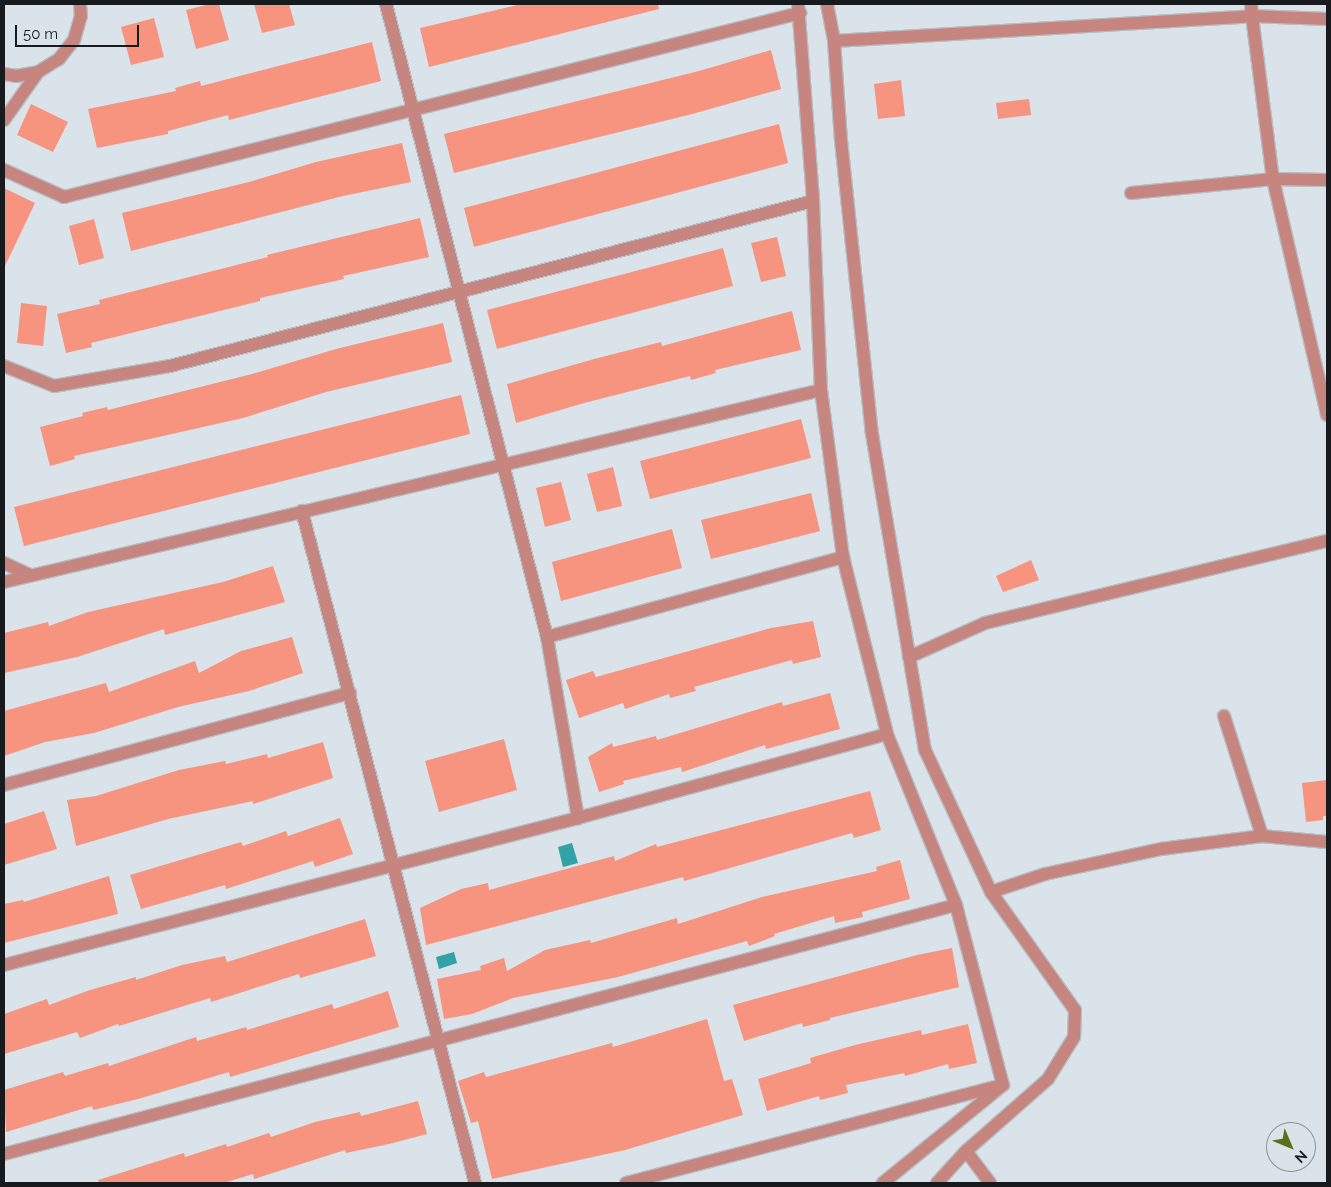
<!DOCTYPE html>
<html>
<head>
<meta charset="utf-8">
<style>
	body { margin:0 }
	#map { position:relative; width:1331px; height:1187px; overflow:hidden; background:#dae3e9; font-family:Raleway,sans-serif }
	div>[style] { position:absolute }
	.water>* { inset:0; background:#31a2a6 }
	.building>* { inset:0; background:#f6947f }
	.roads { filter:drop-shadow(1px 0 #b7bfc4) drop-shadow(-1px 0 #b7bfc4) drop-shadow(0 1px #b7bfc4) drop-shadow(0 -1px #b7bfc4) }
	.minor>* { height:12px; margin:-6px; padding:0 6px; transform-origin:6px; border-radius:6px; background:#c78580 }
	span { translate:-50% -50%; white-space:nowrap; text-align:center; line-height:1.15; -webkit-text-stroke:4.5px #dae3e9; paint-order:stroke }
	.frame { position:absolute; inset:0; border:5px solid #181b1d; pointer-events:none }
	.north { position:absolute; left:1266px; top:1122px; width:50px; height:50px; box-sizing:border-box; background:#dae3e9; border:1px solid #8c9397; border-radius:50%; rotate:135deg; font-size:14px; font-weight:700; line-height:20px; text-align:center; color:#181b1d }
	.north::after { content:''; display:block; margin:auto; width:18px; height:22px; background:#5e6f1b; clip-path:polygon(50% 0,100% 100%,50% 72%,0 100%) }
	.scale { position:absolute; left:15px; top:25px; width:124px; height:22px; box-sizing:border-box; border:2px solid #181b1d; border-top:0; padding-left:6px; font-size:15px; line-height:18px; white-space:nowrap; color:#181b1d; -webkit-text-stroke:4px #dae3e9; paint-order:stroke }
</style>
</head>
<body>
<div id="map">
	<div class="water">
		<i style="clip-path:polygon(572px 843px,578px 863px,563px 867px,558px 847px)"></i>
		<i style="clip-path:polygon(454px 952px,457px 963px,439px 969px,436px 957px)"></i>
	</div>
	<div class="building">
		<i style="clip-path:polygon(210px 4px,219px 4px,229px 40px,196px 49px,186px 10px)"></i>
		<i style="clip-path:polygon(254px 4px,289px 4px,295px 25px,262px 33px)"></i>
		<i style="clip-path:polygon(522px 4px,658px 4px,659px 9px,429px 67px,420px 28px)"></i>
		<i style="clip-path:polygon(154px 18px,164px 57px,131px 65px,121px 27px)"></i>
		<i style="clip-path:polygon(372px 42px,381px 81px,229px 120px,228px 115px,168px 131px,168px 134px,97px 148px,88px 109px,176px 91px,175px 88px,200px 81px,201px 86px)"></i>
		<i style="clip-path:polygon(771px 50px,781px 89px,692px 114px,454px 173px,444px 134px,699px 71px)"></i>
		<i style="clip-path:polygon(901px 80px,905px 116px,878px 119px,874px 84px)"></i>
		<i style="clip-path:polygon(1029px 99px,1031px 115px,998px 119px,996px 103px)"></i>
		<i style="clip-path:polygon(31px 104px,68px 122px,53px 152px,17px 135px)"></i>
		<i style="clip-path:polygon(779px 124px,788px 163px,474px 247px,464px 208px)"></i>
		<i style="clip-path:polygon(402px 143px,411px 182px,343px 196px,131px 251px,122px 213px,249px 182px,316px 162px)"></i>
		<i style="clip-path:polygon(4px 188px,35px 203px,4px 268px)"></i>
		<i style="clip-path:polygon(420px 218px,429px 257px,343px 276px,344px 279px,260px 298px,260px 301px,91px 343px,92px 347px,66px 353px,57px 314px,100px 304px,99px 300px,268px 257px,267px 255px)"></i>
		<i style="clip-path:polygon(94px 219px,104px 258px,79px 265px,69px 226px)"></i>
		<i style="clip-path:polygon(777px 237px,786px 276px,761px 282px,751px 243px)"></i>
		<i style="clip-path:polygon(723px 248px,733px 286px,497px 349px,487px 310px)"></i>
		<i style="clip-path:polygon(21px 303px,47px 306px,43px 346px,17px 343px)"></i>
		<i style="clip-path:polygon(792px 311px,801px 350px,715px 370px,716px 373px,691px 380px,690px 376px,584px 403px,516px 423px,507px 384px,594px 359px,661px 342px,662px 346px)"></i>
		<i style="clip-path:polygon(443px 323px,452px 362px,326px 392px,243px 418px,74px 456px,75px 459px,50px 466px,40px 427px,83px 416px,82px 413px,107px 407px,108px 410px,252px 374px,336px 349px)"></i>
		<i style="clip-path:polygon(461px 395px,470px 434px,24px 546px,14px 507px)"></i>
		<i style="clip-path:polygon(801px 419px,811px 458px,650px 499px,640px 461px)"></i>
		<i style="clip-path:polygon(613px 467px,622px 506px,597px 512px,587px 474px)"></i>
		<i style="clip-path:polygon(561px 482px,571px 520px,545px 527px,536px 488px)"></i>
		<i style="clip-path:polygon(811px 493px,820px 531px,711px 559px,701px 520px)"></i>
		<i style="clip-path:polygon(672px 529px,682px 568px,561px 601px,552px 562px)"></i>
		<i style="clip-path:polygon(1031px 560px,1039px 580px,1003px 592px,996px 576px)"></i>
		<i style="clip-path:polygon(273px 566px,285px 602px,165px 635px,164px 629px,77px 657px,4px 673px,4px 633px,48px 622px,49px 626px,88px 612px,223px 582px)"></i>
		<i style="clip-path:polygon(813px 621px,821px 657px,793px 664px,792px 660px,694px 687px,696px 691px,670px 698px,669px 694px,625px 709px,623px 703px,579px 718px,566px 680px,593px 671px,596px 677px,771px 628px)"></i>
		<i style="clip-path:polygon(292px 637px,303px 673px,249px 691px,178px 707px,94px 733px,45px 742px,4px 756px,4px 711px,106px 683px,109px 692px,195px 661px,199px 673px,241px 651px)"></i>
		<i style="clip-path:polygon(830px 693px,840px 729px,766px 749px,765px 745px,682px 772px,681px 767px,623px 781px,624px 784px,599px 792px,588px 757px,612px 743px,613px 747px,656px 736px,657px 740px,782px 702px,783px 706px)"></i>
		<i style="clip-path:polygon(504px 739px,517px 790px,439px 812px,425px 761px)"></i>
		<i style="clip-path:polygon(323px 742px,333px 778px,253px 804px,253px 801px,168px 819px,76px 846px,67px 800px,96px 796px,179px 770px,225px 761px,226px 764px,267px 754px,268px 758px)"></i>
		<i style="clip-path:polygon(1327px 780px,1327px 816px,1323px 816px,1323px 820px,1306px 822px,1302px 783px)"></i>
		<i style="clip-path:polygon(870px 791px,881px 830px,854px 838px,852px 833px,684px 881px,683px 877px,426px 945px,420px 908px,461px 889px,488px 883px,489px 890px,614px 856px,615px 861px,656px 844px,657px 847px)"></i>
		<i style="clip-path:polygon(44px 811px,57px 849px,4px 865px,4px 824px)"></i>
		<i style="clip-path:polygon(340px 818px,353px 854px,315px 867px,313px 861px,226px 889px,225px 885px,141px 909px,130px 875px,241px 842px,243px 846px,286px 831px,288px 836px)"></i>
		<i style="clip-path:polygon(900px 860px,910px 899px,862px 912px,863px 917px,835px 923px,834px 916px,774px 934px,775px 936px,749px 946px,747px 941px,618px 977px,513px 998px,472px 1014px,444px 1019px,437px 979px,481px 970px,480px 966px,504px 958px,507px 971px,545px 950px,590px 940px,591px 943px,677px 918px,678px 924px,762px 897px,877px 871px,876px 867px)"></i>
		<i style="clip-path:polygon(109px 876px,118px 914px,4px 943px,4px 904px,23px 900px,24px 902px)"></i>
		<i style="clip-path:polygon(365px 919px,376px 956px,300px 978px,299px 974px,211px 1002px,210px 998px,119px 1026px,118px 1024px,80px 1038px,77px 1032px,4px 1054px,4px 1014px,47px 999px,49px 1005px,90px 990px,136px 977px,136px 980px,182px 965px,225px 956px,227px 962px)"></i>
		<i style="clip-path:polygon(952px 948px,959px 987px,830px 1018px,830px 1020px,803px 1027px,802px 1023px,744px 1041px,733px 1005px,917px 955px)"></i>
		<i style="clip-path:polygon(388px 991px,399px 1027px,230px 1077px,229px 1072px,138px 1099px,93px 1110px,92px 1106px,6px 1132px,4px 1090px,63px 1072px,65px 1076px,108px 1063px,109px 1066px,196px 1037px,197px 1041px,246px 1027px,247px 1030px,332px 1004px,334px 1009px)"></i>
		<i style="clip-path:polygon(707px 1019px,724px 1081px,732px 1079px,743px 1115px,625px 1150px,492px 1179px,478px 1121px,471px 1123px,458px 1081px,484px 1072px,486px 1077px,612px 1043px,613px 1047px)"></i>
		<i style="clip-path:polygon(968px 1024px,977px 1063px,949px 1069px,948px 1064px,905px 1076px,904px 1073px,846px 1085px,848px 1093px,820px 1100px,819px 1096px,767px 1111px,758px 1079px,811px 1063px,810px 1058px,855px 1045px,921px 1030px,922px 1035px)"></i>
		<i style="clip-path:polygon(418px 1101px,427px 1134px,389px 1144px,346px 1153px,345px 1150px,254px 1179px,253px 1174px,224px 1183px,99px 1183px,98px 1180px,184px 1153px,185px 1157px,226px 1144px,227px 1147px,269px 1133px,271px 1137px,315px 1122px,360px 1112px,361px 1116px)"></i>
	</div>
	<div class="roads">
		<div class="minor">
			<i style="left:386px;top:4px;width:653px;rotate:75.73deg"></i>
			<i style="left:547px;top:637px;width:184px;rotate:80.3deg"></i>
			<i style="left:798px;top:4px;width:198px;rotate:85.6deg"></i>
			<i style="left:813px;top:201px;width:189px;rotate:87.6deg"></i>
			<i style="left:821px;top:390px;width:168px;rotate:82.5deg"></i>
			<i style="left:843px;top:557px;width:182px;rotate:76deg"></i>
			<i style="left:887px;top:734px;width:184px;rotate:68deg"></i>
			<i style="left:956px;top:905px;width:186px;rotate:75.4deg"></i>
			<i style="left:1003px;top:1085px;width:155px;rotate:140.8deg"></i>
			<i style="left:827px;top:4px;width:38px;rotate:79deg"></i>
			<i style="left:834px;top:41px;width:99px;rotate:86deg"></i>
			<i style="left:841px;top:140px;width:296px;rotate:84deg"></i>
			<i style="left:872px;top:434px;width:320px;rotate:80.5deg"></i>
			<i style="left:925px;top:750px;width:157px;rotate:65.1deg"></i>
			<i style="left:991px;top:892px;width:145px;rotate:54.6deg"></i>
			<i style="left:1075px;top:1010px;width:27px;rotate:92deg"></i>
			<i style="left:1074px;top:1037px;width:49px;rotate:121.8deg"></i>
			<i style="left:1048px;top:1079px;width:109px;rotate:138.7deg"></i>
			<i style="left:966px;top:1151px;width:43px;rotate:132.2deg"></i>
			<i style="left:1251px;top:4px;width:12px;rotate:85deg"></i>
			<i style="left:1252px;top:16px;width:75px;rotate:2.3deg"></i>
			<i style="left:834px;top:41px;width:419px;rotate:-3.4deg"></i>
			<i style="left:1252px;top:16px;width:164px;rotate:82.7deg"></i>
			<i style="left:1273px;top:179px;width:242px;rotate:77.1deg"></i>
			<i style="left:4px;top:74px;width:12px;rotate:9deg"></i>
			<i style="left:16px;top:76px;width:22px;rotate:-10deg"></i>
			<i style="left:38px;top:72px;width:25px;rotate:-32deg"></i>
			<i style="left:59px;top:59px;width:24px;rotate:-52deg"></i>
			<i style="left:74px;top:40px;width:25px;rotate:-74deg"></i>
			<i style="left:81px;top:16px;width:12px;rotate:-95deg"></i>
			<i style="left:4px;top:120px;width:59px;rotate:-54.7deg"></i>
			<i style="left:4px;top:170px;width:66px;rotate:24.2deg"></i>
			<i style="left:64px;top:197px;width:759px;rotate:-14.04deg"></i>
			<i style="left:1131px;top:193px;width:143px;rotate:-5.6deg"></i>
			<i style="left:1273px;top:179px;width:54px;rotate:1.1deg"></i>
			<i style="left:4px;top:366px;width:54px;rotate:21.8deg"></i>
			<i style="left:54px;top:386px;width:118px;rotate:-9.8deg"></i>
			<i style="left:170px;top:366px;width:664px;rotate:-14.39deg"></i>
			<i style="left:302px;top:511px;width:694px;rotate:75.56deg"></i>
			<i style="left:4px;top:563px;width:29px;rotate:25deg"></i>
			<i style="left:4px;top:582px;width:839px;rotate:-13.22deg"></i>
			<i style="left:547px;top:637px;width:307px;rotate:-15.1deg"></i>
			<i style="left:909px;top:657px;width:83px;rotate:-24.1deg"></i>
			<i style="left:985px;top:623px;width:352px;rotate:-13.5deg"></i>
			<i style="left:1224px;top:716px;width:126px;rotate:72.4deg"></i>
			<i style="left:4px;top:785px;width:358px;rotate:-14.9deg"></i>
			<i style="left:991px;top:892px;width:57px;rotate:-18.4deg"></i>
			<i style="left:1045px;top:874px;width:119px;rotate:-12.2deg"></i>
			<i style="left:1161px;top:849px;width:102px;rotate:-7.3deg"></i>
			<i style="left:1262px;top:836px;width:65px;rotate:5.3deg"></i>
			<i style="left:4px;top:965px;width:593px;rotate:-14.36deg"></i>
			<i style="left:578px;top:818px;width:320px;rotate:-15.2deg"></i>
			<i style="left:966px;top:1151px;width:40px;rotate:53deg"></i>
			<i style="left:4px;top:1154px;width:984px;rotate:-14.66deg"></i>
			<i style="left:626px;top:1183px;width:384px;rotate:-14.6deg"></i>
		</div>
	</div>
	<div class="frame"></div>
	<div class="north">N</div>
	<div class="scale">50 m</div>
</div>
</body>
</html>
